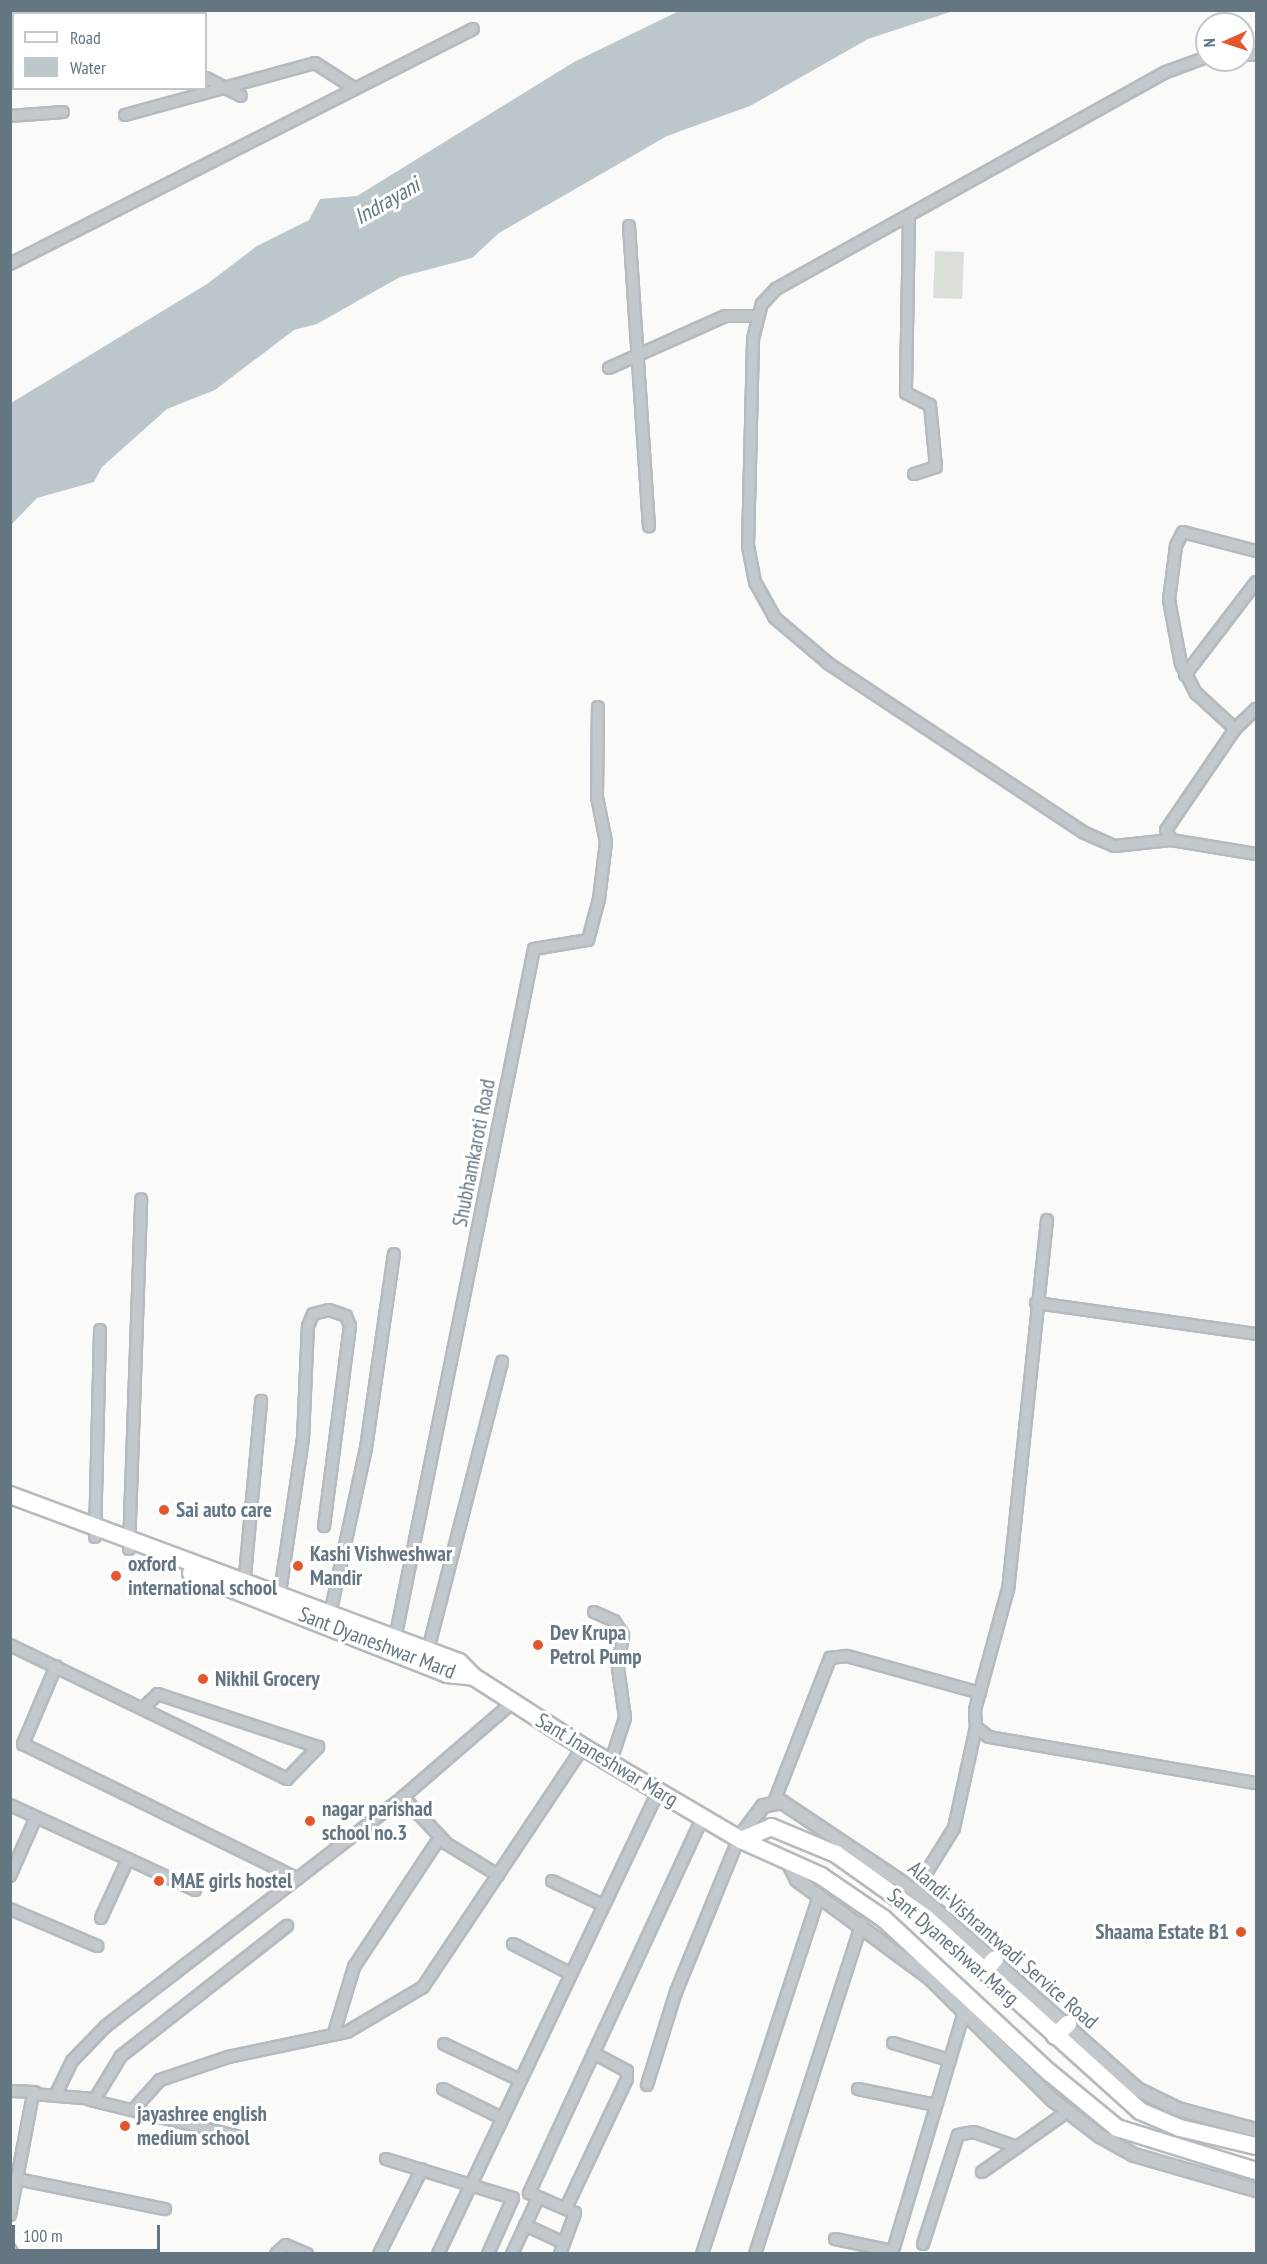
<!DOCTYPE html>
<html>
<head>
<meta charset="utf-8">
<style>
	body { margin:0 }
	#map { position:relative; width:1267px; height:2264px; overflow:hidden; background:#fafaf8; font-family:"PT Sans Narrow",sans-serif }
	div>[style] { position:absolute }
	.green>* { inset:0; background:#dadfd7 }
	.water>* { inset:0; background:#bbc7cb }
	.roads { filter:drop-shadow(2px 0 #b5babe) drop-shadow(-2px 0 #b5babe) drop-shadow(0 2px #b5babe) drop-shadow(0 -2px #b5babe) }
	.minor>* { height:10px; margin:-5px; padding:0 5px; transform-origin:5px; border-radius:5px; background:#c3c8cc }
	.tertiary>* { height:12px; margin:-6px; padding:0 6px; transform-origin:6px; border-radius:6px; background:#c3c8cc }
	.primary>* { height:16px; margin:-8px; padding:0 8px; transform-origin:8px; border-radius:8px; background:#fff }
	.dots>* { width:16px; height:16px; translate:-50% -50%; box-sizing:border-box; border:3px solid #fff; border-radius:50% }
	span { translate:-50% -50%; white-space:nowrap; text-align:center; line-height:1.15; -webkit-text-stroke:6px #fff; paint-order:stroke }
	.street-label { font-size:21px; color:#657683 }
	.poi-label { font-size:21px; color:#657683; font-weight:700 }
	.left { translate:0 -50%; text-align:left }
	.right { translate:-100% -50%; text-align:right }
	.water-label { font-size:22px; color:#60757c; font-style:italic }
	.frame { position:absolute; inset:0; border:12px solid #657683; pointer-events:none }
	.legend { position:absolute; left:12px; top:12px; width:195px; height:78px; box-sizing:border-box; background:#fff; border:2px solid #c1c8cd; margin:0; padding:8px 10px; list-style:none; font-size:18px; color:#657683 }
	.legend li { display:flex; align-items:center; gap:12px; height:30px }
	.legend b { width:30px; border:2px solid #c1c8cd }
	.north { position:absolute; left:1195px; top:12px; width:60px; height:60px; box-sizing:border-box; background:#fff; border:2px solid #c1c8cd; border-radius:50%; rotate:267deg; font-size:16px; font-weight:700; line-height:24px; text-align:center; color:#657683 }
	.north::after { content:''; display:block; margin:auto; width:21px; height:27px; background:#e4572e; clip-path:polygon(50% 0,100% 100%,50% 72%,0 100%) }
	.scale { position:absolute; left:12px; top:2225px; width:148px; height:27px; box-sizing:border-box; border:3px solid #657683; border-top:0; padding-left:8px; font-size:18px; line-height:21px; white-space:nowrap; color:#657683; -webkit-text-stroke:4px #fff; paint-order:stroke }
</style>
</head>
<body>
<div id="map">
	<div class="green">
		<i style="clip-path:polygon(935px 251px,964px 252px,962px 299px,933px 298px)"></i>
	</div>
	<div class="water">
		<i style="clip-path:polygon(679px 11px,953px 11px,868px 39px,750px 106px,667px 136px,499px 233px,472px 258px,400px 277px,317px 324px,294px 330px,215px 390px,167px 409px,102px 467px,94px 482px,37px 498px,11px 525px,11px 403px,207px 284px,257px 246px,309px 220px,320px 199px,357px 196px,574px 62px)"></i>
	</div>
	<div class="roads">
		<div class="minor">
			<i style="left:1243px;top:55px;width:13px"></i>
			<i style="left:10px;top:72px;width:4px;rotate:-14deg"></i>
			<i style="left:206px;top:78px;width:39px;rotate:27deg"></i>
			<i style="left:125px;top:115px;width:197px;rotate:-15.3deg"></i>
			<i style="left:315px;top:63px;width:46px;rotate:32.7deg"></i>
			<i style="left:10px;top:116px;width:53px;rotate:-4.3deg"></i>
			<i style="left:909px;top:217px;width:176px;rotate:91deg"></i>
			<i style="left:906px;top:393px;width:27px;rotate:27deg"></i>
			<i style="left:930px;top:405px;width:62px;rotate:84.5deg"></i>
			<i style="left:936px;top:467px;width:23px;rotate:162deg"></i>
			<i style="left:629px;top:226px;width:301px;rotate:86.2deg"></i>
			<i style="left:10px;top:264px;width:519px;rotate:-26.91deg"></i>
			<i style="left:609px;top:368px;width:127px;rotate:-24.1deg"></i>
			<i style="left:725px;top:316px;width:33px"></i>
			<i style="left:1256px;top:551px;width:75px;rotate:-165.4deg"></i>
			<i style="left:1183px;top:532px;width:16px;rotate:117deg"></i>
			<i style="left:1176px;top:546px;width:54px;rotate:97.4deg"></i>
			<i style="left:1169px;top:600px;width:65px;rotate:79.4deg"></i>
			<i style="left:1181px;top:664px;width:33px;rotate:63deg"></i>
			<i style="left:1196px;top:693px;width:53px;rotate:42.7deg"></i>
			<i style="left:1235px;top:729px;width:122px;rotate:124.3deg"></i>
			<i style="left:1166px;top:830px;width:11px;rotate:63deg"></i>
			<i style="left:1171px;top:840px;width:86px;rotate:9.4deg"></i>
			<i style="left:1185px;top:675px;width:117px;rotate:-52.6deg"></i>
			<i style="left:1235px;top:729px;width:29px;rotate:-44deg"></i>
			<i style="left:1171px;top:840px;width:57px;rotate:174deg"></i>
			<i style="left:1114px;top:846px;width:34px;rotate:-156deg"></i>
			<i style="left:1083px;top:832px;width:306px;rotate:-146.5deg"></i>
			<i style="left:828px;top:663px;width:70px;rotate:-139.7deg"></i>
			<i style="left:775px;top:618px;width:41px;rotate:-119.1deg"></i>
			<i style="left:755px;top:582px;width:37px;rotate:-101deg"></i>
			<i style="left:748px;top:546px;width:207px;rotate:-88.6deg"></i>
			<i style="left:753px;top:339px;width:36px;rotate:-76deg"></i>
			<i style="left:762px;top:304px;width:21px;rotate:-47deg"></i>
			<i style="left:776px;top:289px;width:446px;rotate:-29.1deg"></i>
			<i style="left:1166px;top:72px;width:44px;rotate:-20.1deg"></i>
			<i style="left:1047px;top:1220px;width:371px;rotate:96deg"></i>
			<i style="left:1008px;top:1589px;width:125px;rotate:105.3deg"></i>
			<i style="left:975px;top:1710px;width:17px;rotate:87deg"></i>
			<i style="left:976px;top:1727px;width:16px;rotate:38deg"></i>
			<i style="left:989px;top:1737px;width:271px;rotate:9.8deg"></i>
			<i style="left:1036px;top:1303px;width:222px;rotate:8deg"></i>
			<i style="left:95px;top:1537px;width:207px;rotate:-88.6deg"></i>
			<i style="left:129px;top:1549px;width:350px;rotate:-88deg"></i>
			<i style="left:244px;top:1586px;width:186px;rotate:-84.7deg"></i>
			<i style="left:279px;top:1599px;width:162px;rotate:-81.5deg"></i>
			<i style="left:303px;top:1439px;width:113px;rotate:-87.5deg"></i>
			<i style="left:308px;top:1326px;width:13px;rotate:-67deg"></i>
			<i style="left:313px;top:1314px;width:16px;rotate:-14deg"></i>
			<i style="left:329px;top:1310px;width:18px;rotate:19deg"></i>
			<i style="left:346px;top:1316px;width:11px;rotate:68deg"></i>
			<i style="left:350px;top:1326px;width:202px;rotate:97.4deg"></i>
			<i style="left:594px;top:1612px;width:22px;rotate:24deg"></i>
			<i style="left:614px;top:1621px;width:17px;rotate:57deg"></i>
			<i style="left:623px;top:1635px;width:33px;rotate:99deg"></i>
			<i style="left:618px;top:1668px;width:50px;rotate:82deg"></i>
			<i style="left:625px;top:1718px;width:48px;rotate:108.1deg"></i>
			<i style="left:329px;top:1619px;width:175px;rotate:-77.8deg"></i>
			<i style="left:366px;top:1448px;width:196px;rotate:-81.8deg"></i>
			<i style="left:394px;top:1644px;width:709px;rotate:-78.61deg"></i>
			<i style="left:534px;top:949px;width:55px;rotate:-9.5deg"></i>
			<i style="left:588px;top:940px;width:42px;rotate:-75deg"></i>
			<i style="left:599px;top:899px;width:57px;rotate:-83deg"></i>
			<i style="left:606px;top:842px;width:46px;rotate:-101.3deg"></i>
			<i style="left:597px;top:797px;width:90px;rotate:-89.4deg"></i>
			<i style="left:10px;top:1645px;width:308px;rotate:25.8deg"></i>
			<i style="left:287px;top:1779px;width:45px;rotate:-45.9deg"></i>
			<i style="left:318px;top:1747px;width:169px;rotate:-161.7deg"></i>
			<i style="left:158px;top:1694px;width:21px;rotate:137deg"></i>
			<i style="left:427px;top:1654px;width:302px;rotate:-75.6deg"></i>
			<i style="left:56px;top:1666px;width:85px;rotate:112.9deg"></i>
			<i style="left:23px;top:1744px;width:306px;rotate:26.1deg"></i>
			<i style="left:403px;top:1797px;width:64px;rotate:46.9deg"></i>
			<i style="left:447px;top:1844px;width:60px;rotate:31.3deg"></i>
			<i style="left:774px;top:1802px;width:155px;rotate:-68.7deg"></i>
			<i style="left:830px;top:1658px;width:17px;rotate:-7deg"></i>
			<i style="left:847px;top:1656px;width:138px;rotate:15.5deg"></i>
			<i style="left:10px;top:1805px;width:130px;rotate:24.6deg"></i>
			<i style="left:128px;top:1859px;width:65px;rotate:114.6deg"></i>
			<i style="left:128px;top:1859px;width:74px;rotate:24.8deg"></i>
			<i style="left:10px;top:1876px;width:64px;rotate:-66.2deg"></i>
			<i style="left:552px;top:1881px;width:54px;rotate:25.1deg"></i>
			<i style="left:915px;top:1891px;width:74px;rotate:-58.2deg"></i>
			<i style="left:954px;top:1828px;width:103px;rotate:-77.7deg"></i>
			<i style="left:10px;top:1909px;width:95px;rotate:23deg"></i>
			<i style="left:513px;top:1944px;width:65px;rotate:27.3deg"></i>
			<i style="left:334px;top:2033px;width:69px;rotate:-73.1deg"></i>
			<i style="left:354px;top:1967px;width:156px;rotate:-56.5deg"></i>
			<i style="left:893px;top:2043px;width:59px;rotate:16.9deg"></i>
			<i style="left:444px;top:2044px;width:84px;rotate:25.3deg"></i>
			<i style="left:647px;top:2085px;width:97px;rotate:-72.7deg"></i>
			<i style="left:676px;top:1992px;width:166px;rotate:-67.8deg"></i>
			<i style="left:443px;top:2089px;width:66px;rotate:26.2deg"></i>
			<i style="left:858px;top:2089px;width:79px;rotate:11.7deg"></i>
			<i style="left:10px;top:2091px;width:25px;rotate:2deg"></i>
			<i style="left:56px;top:2094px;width:37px;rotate:-64deg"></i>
			<i style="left:72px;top:2061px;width:49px;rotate:-45.8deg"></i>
			<i style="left:106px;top:2026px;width:375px;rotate:-37.6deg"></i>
			<i style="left:403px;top:1797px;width:145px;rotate:-40.8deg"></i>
			<i style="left:90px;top:2100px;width:151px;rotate:13.8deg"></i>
			<i style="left:133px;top:2110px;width:40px;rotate:-48deg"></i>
			<i style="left:160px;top:2080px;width:72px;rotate:-18.7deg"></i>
			<i style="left:228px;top:2057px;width:122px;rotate:-11.9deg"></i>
			<i style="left:347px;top:2032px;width:88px;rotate:-30.6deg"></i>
			<i style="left:423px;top:1987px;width:288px;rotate:-56.3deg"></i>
			<i style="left:386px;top:2159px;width:133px;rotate:17.1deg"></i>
			<i style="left:513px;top:2198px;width:61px;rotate:114.1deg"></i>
			<i style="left:982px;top:2172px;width:105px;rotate:-35.3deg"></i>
			<i style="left:17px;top:2179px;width:151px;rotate:11.5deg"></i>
			<i style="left:566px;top:2208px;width:143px;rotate:-64.7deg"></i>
			<i style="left:627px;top:2079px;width:8px;rotate:-90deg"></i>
			<i style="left:627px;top:2071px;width:38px;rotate:-152deg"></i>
			<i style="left:10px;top:2215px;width:123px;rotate:-79.2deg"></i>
			<i style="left:33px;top:2094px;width:62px;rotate:4.6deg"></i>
			<i style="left:95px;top:2099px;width:50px;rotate:-58.8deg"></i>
			<i style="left:121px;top:2056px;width:211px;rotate:-38.1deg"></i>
			<i style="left:525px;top:2225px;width:43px;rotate:24.8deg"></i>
			<i style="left:835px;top:2239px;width:58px;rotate:11.9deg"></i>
			<i style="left:923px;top:2244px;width:114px;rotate:-72.2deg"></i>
			<i style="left:958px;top:2135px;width:16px;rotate:-11deg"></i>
			<i style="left:974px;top:2132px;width:46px;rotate:19.2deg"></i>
			<i style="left:10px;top:2249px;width:6px;rotate:59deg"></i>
			<i style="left:276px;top:2254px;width:13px;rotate:-42deg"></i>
			<i style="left:286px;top:2245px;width:23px;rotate:23deg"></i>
			<i style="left:379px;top:2254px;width:95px;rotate:-63.2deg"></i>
			<i style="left:438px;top:2254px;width:512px;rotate:-64.54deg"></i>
			<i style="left:512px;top:2254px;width:62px;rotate:-65.1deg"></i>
			<i style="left:560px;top:2254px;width:44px;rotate:-69.9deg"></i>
			<i style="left:575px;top:2213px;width:50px;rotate:-156.5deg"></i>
			<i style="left:529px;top:2193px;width:414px;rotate:-65.2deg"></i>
			<i style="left:702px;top:2254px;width:378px;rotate:-71.9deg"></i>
			<i style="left:755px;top:2254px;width:348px;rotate:-72.1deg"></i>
			<i style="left:892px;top:2254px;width:252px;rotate:-73.4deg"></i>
		</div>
		<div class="tertiary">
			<i style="left:739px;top:1838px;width:40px;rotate:-53deg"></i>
			<i style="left:763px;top:1806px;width:19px;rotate:-12deg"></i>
			<i style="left:782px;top:1802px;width:160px;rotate:33.8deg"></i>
			<i style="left:915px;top:1891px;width:297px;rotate:41.7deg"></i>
			<i style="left:1137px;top:2089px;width:46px;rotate:26deg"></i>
			<i style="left:1178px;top:2109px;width:81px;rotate:15.1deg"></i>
			<i style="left:787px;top:1860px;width:22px;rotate:63deg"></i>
			<i style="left:797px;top:1880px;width:165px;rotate:36.4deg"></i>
			<i style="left:930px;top:1978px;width:173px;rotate:44.8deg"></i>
			<i style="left:1053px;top:2100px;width:59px;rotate:37.5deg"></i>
			<i style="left:1100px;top:2136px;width:39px;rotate:29deg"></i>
			<i style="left:1134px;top:2155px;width:127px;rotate:16deg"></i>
		</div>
		<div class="primary">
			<i style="left:10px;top:1495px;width:479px;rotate:20.4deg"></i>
			<i style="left:459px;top:1662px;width:21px;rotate:45deg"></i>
			<i style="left:474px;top:1677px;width:130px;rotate:32.7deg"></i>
			<i style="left:583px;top:1747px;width:183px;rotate:30.5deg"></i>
			<i style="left:741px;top:1840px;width:88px;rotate:24.2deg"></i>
			<i style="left:821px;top:1876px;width:76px;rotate:34.3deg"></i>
			<i style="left:884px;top:1919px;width:226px;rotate:42.9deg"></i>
			<i style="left:1050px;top:2073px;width:87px;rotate:39.4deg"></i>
			<i style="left:1117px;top:2128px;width:145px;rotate:17.2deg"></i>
			<i style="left:191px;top:1573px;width:275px;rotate:21.5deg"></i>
			<i style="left:447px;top:1674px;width:27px;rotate:6deg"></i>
			<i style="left:741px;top:1840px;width:33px;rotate:-23deg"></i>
			<i style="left:771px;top:1827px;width:70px;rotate:22.6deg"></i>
			<i style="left:836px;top:1854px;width:110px;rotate:35.4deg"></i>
			<i style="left:926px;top:1918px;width:288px;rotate:42deg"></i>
			<i style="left:1140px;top:2111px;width:43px;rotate:23deg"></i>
			<i style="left:1180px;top:2128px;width:78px;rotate:13.3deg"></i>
			<i style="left:984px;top:1971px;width:16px;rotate:-47deg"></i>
			<i style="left:1055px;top:2036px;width:18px;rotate:-43deg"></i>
		</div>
	</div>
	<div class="dots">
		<i style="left:164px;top:1510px;background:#e4572e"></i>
		<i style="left:298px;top:1566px;background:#e4572e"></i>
		<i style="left:116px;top:1576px;background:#e4572e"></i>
		<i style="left:538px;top:1645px;background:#e4572e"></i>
		<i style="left:203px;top:1679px;background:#e4572e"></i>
		<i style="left:310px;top:1821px;background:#e4572e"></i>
		<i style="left:159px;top:1881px;background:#e4572e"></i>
		<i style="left:1241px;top:1932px;background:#e4572e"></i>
		<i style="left:125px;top:2126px;background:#e4572e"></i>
	</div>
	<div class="street-label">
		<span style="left:474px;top:1153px;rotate:-79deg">Shubhamkaroti Road</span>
		<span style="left:377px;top:1643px;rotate:21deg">Sant Dyaneshwar Mard</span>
		<span style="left:607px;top:1760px;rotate:31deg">Sant Jnaneshwar Marg</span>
		<span style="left:1003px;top:1945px;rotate:41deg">Alandi-Vishrantwadi Service Road</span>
		<span style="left:953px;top:1947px;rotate:41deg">Sant Dyaneshwar Marg</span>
	</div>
	<div class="poi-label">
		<span class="left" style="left:176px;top:1510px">Sai auto care</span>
		<span class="left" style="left:310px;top:1566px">Kashi Vishweshwar<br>Mandir</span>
		<span class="left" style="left:128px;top:1576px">oxford<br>international school</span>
		<span class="left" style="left:550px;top:1645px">Dev Krupa<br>Petrol Pump</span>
		<span class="left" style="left:215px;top:1679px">Nikhil Grocery</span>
		<span class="left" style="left:322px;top:1821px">nagar parishad<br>school no.3</span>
		<span class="left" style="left:171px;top:1881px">MAE girls hostel</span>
		<span class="right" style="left:1229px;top:1932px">Shaama Estate B1</span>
		<span class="left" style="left:137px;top:2126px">jayashree english<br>medium school</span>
	</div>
	<div class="water-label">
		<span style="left:387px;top:201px;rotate:-30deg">Indrayani</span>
	</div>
	<div class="frame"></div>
	<ul class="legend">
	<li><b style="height:8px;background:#fff"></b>Road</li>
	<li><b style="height:16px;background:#bbc7cb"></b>Water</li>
	</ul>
	<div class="north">N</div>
	<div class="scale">100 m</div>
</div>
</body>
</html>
